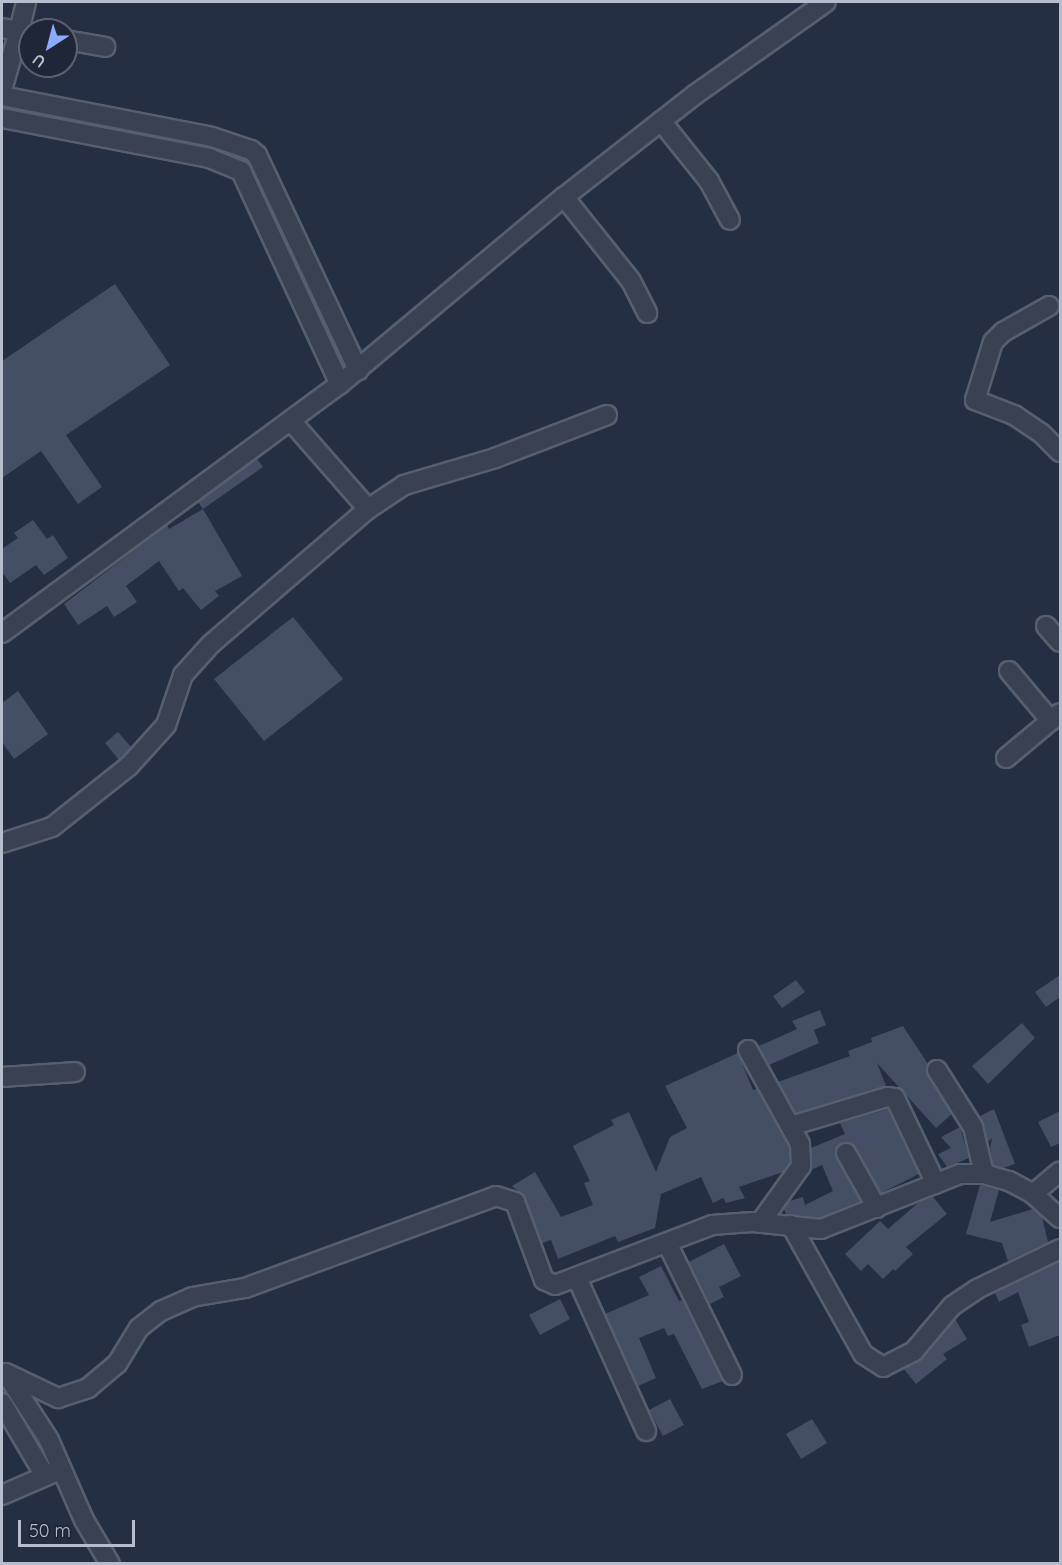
<!DOCTYPE html>
<html>
<head>
<meta charset="utf-8">
<style>
	body { margin:0 }
	#map { position:relative; width:1062px; height:1565px; overflow:hidden; background:#252f43; font-family:Quicksand,sans-serif }
	div>[style] { position:absolute }
	.building>* { inset:0; background:#444e65 }
	.roads { filter:drop-shadow(2px 0 #575f6f) drop-shadow(-2px 0 #575f6f) drop-shadow(0 2px #575f6f) drop-shadow(0 -2px #575f6f) }
	.minor>* { height:18px; margin:-9px; padding:0 9px; transform-origin:9px; border-radius:9px; background:#394152 }
	span { translate:-50% -50%; white-space:nowrap; text-align:center; line-height:1.15; -webkit-text-stroke:6px #1e2637; paint-order:stroke }
	.frame { position:absolute; inset:0; border:3px solid #b6bdcc; pointer-events:none }
	.north { position:absolute; left:18px; top:18px; width:60px; height:60px; box-sizing:border-box; background:#1e2637; border:2px solid #5b6273; border-radius:50%; rotate:216deg; font-size:16px; font-weight:700; line-height:24px; text-align:center; color:#b6bdcc }
	.north::after { content:''; display:block; margin:auto; width:21px; height:27px; background:#8babfd; clip-path:polygon(50% 0,100% 100%,50% 72%,0 100%) }
	.scale { position:absolute; left:18px; top:1520px; width:117px; height:27px; box-sizing:border-box; border:3px solid #b6bdcc; border-top:0; padding-left:8px; font-size:18px; line-height:21px; white-space:nowrap; color:#b6bdcc; -webkit-text-stroke:4px #1e2637; paint-order:stroke }
</style>
</head>
<body>
<div id="map">
	<div class="building">
		<i style="clip-path:polygon(115px 284px,170px 365px,66px 435px,102px 487px,78px 504px,41px 451px,2px 478px,2px 361px)"></i>
		<i style="clip-path:polygon(257px 459px,263px 467px,203px 509px,198px 502px)"></i>
		<i style="clip-path:polygon(203px 509px,242px 576px,215px 591px,219px 596px,201px 610px,183px 588px,179px 591px,159px 561px,126px 586px,137px 602px,114px 617px,107px 606px,78px 625px,64px 604px,167px 525px,169px 529px)"></i>
		<i style="clip-path:polygon(33px 520px,47px 539px,53px 535px,68px 558px,44px 575px,36px 565px,10px 583px,2px 572px,2px 549px,18px 538px,14px 533px)"></i>
		<i style="clip-path:polygon(293px 617px,343px 679px,264px 741px,214px 679px)"></i>
		<i style="clip-path:polygon(18px 691px,48px 734px,14px 759px,2px 742px,2px 703px)"></i>
		<i style="clip-path:polygon(118px 732px,131px 747px,119px 760px,105px 743px)"></i>
		<i style="clip-path:polygon(1060px 975px,1060px 997px,1046px 1007px,1035px 992px)"></i>
		<i style="clip-path:polygon(796px 980px,805px 992px,782px 1008px,773px 996px)"></i>
		<i style="clip-path:polygon(820px 1010px,826px 1025px,814px 1030px,819px 1043px,769px 1065px,759px 1046px,797px 1029px,792px 1021px)"></i>
		<i style="clip-path:polygon(1022px 1023px,1035px 1038px,988px 1084px,972px 1066px)"></i>
		<i style="clip-path:polygon(903px 1026px,928px 1064px,927px 1075px,952px 1114px,936px 1128px,877px 1063px,886px 1086px,796px 1113px,778px 1082px,850px 1056px,848px 1051px,872px 1042px,871px 1038px)"></i>
		<i style="clip-path:polygon(738px 1053px,753px 1090px,757px 1089px,789px 1147px,790px 1163px,783px 1172px,739px 1187px,745px 1198px,726px 1203px,723px 1198px,713px 1203px,701px 1177px,661px 1194px,655px 1228px,618px 1242px,615px 1236px,558px 1259px,551px 1240px,542px 1243px,525px 1198px,512px 1186px,535px 1172px,561px 1217px,593px 1205px,584px 1183px,590px 1181px,573px 1146px,614px 1125px,611px 1120px,629px 1112px,656px 1172px,670px 1137px,687px 1128px,665px 1086px)"></i>
		<i style="clip-path:polygon(888px 1109px,919px 1174px,881px 1193px,855px 1147px,841px 1143px,836px 1148px,836px 1158px,860px 1201px,819px 1218px,786px 1214px,784px 1209px,790px 1201px,803px 1197px,805px 1205px,833px 1191px,822px 1165px,811px 1170px,811px 1148px,845px 1134px,840px 1123px)"></i>
		<i style="clip-path:polygon(994px 1109px,1015px 1164px,1003px 1168px,993px 1165px,990px 1148px,992px 1138px,988px 1142px,980px 1116px)"></i>
		<i style="clip-path:polygon(1060px 1111px,1060px 1143px,1051px 1147px,1038px 1122px)"></i>
		<i style="clip-path:polygon(960px 1127px,969px 1158px,947px 1167px,938px 1154px,951px 1148px,941px 1137px)"></i>
		<i style="clip-path:polygon(980px 1185px,999px 1190px,990px 1222px,1033px 1209px,1042px 1217px,1048px 1242px,1008px 1261px,1002px 1243px,966px 1234px)"></i>
		<i style="clip-path:polygon(933px 1197px,947px 1214px,906px 1247px,913px 1254px,895px 1271px,893px 1269px,883px 1279px,868px 1264px,861px 1271px,845px 1254px,880px 1221px,888px 1229px,918px 1203px)"></i>
		<i style="clip-path:polygon(724px 1244px,741px 1276px,719px 1287px,724px 1297px,710px 1304px,689px 1262px)"></i>
		<i style="clip-path:polygon(1060px 1261px,1060px 1335px,1029px 1347px,1021px 1325px,1029px 1322px,1018px 1292px,999px 1302px,995px 1293px)"></i>
		<i style="clip-path:polygon(661px 1266px,679px 1301px,682px 1300px,723px 1381px,702px 1389px,674px 1334px,668px 1336px,664px 1328px,639px 1338px,656px 1378px,638px 1386px,605px 1314px,649px 1295px,639px 1277px)"></i>
		<i style="clip-path:polygon(560px 1299px,570px 1319px,540px 1335px,529px 1315px)"></i>
		<i style="clip-path:polygon(955px 1319px,967px 1339px,943px 1354px,947px 1359px,916px 1384px,904px 1369px,923px 1358px)"></i>
		<i style="clip-path:polygon(670px 1399px,684px 1425px,663px 1436px,649px 1410px)"></i>
		<i style="clip-path:polygon(812px 1419px,827px 1443px,801px 1459px,786px 1434px)"></i>
	</div>
	<div class="roads">
		<div class="minor">
			<i style="left:2px;top:28px;width:17px;rotate:10deg"></i>
			<i style="left:19px;top:31px;width:30px;rotate:-76deg"></i>
			<i style="left:66px;top:40px;width:40px;rotate:10deg"></i>
			<i style="left:2px;top:90px;width:61px;rotate:-73.9deg"></i>
			<i style="left:19px;top:31px;width:11px;rotate:10deg"></i>
			<i style="left:2px;top:96px;width:214px;rotate:11deg"></i>
			<i style="left:212px;top:137px;width:41px;rotate:18.4deg"></i>
			<i style="left:251px;top:150px;width:8px;rotate:40deg"></i>
			<i style="left:257px;top:155px;width:238px;rotate:64.8deg"></i>
			<i style="left:2px;top:118px;width:211px;rotate:10.9deg"></i>
			<i style="left:209px;top:158px;width:35px;rotate:22deg"></i>
			<i style="left:241px;top:171px;width:235px;rotate:65.1deg"></i>
			<i style="left:661px;top:121px;width:77px;rotate:51.3deg"></i>
			<i style="left:709px;top:181px;width:44px;rotate:61.7deg"></i>
			<i style="left:564px;top:197px;width:107px;rotate:51.4deg"></i>
			<i style="left:631px;top:281px;width:36px;rotate:63deg"></i>
			<i style="left:1049px;top:306px;width:53px;rotate:150.5deg"></i>
			<i style="left:1003px;top:332px;width:14px;rotate:135deg"></i>
			<i style="left:993px;top:342px;width:61px;rotate:107.2deg"></i>
			<i style="left:975px;top:400px;width:42px;rotate:21deg"></i>
			<i style="left:1014px;top:415px;width:32px;rotate:34deg"></i>
			<i style="left:1041px;top:433px;width:27px;rotate:45deg"></i>
			<i style="left:291px;top:421px;width:117px;rotate:48.8deg"></i>
			<i style="left:1046px;top:626px;width:21px;rotate:49deg"></i>
			<i style="left:2px;top:633px;width:420px;rotate:-36.4deg"></i>
			<i style="left:340px;top:384px;width:292px;rotate:-39.9deg"></i>
			<i style="left:564px;top:197px;width:167px;rotate:-38deg"></i>
			<i style="left:696px;top:94px;width:159px;rotate:-35.3deg"></i>
			<i style="left:1009px;top:671px;width:65px;rotate:50deg"></i>
			<i style="left:1006px;top:758px;width:70px;rotate:-39.8deg"></i>
			<i style="left:2px;top:843px;width:52px;rotate:-17.7deg"></i>
			<i style="left:52px;top:827px;width:98px;rotate:-38.4deg"></i>
			<i style="left:129px;top:766px;width:55px;rotate:-47.9deg"></i>
			<i style="left:166px;top:725px;width:53px;rotate:-71.2deg"></i>
			<i style="left:183px;top:675px;width:42px;rotate:-47.9deg"></i>
			<i style="left:211px;top:644px;width:207px;rotate:-40.7deg"></i>
			<i style="left:368px;top:509px;width:43px;rotate:-33.7deg"></i>
			<i style="left:404px;top:485px;width:95px;rotate:-16.5deg"></i>
			<i style="left:495px;top:458px;width:120px;rotate:-21deg"></i>
			<i style="left:748px;top:1050px;width:107px;rotate:61deg"></i>
			<i style="left:800px;top:1144px;width:22px;rotate:87deg"></i>
			<i style="left:801px;top:1166px;width:70px;rotate:125.7deg"></i>
			<i style="left:937px;top:1070px;width:67px;rotate:57.7deg"></i>
			<i style="left:973px;top:1127px;width:48px;rotate:76.8deg"></i>
			<i style="left:2px;top:1077px;width:73px;rotate:-3.9deg"></i>
			<i style="left:791px;top:1126px;width:100px;rotate:-16.8deg"></i>
			<i style="left:887px;top:1097px;width:8px;rotate:7deg"></i>
			<i style="left:895px;top:1098px;width:95px;rotate:64.5deg"></i>
			<i style="left:846px;top:1153px;width:63px;rotate:60.6deg"></i>
			<i style="left:1033px;top:1194px;width:35px;rotate:-40deg"></i>
			<i style="left:791px;top:1225px;width:148px;rotate:60.8deg"></i>
			<i style="left:863px;top:1354px;width:24px;rotate:33deg"></i>
			<i style="left:883px;top:1367px;width:35px;rotate:-27deg"></i>
			<i style="left:914px;top:1351px;width:59px;rotate:-49.8deg"></i>
			<i style="left:952px;top:1306px;width:30px;rotate:-34deg"></i>
			<i style="left:977px;top:1289px;width:92px;rotate:-25.7deg"></i>
			<i style="left:667px;top:1243px;width:147px;rotate:63.8deg"></i>
			<i style="left:577px;top:1278px;width:168px;rotate:65.7deg"></i>
			<i style="left:6px;top:1373px;width:58px;rotate:25.7deg"></i>
			<i style="left:58px;top:1398px;width:32px;rotate:-18deg"></i>
			<i style="left:88px;top:1388px;width:38px;rotate:-40deg"></i>
			<i style="left:117px;top:1364px;width:42px;rotate:-58.6deg"></i>
			<i style="left:139px;top:1328px;width:28px;rotate:-38deg"></i>
			<i style="left:161px;top:1311px;width:34px;rotate:-24deg"></i>
			<i style="left:192px;top:1297px;width:54px;rotate:-9.6deg"></i>
			<i style="left:245px;top:1288px;width:267px;rotate:-20.1deg"></i>
			<i style="left:496px;top:1196px;width:20px;rotate:18deg"></i>
			<i style="left:515px;top:1202px;width:83px;rotate:69.6deg"></i>
			<i style="left:544px;top:1280px;width:12px;rotate:24deg"></i>
			<i style="left:555px;top:1285px;width:168px;rotate:-20.9deg"></i>
			<i style="left:712px;top:1225px;width:41px;rotate:-4.2deg"></i>
			<i style="left:753px;top:1222px;width:68px;rotate:5.9deg"></i>
			<i style="left:821px;top:1229px;width:149px;rotate:-21.6deg"></i>
			<i style="left:960px;top:1174px;width:24px"></i>
			<i style="left:984px;top:1174px;width:26px;rotate:16deg"></i>
			<i style="left:1009px;top:1181px;width:27px;rotate:28deg"></i>
			<i style="left:1033px;top:1194px;width:36px;rotate:42deg"></i>
			<i style="left:7px;top:1375px;width:77px;rotate:57.1deg"></i>
			<i style="left:49px;top:1440px;width:87px;rotate:66.4deg"></i>
			<i style="left:84px;top:1520px;width:51px;rotate:59.4deg"></i>
			<i style="left:2px;top:1403px;width:82px;rotate:59.4deg"></i>
			<i style="left:2px;top:1495px;width:58px;rotate:-23.5deg"></i>
		</div>
	</div>
	<div class="frame"></div>
	<div class="north">U</div>
	<div class="scale">50 m</div>
</div>
</body>
</html>
